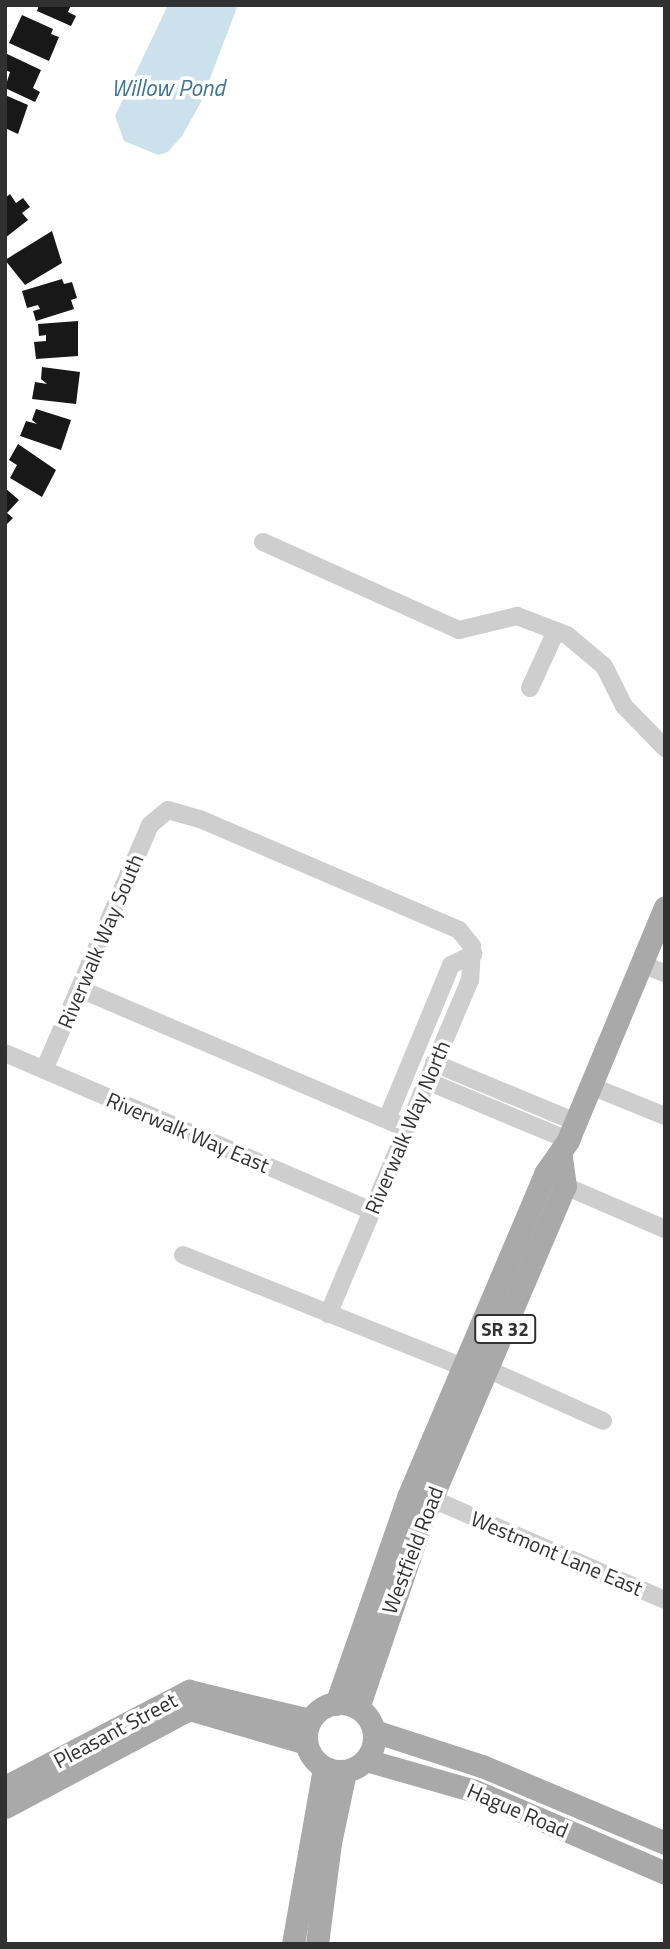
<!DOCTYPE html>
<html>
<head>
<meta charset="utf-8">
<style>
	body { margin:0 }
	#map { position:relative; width:670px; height:1949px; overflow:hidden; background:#fff; font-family:"Titillium Web",sans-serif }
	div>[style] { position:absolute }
	.water>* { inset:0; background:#cce1ec }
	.building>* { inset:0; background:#181818 }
	.minor>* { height:18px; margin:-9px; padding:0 9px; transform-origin:9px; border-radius:9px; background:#cecece }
	.major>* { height:23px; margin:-11.5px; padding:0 11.5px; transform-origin:11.5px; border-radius:11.5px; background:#a9a9a9 }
	.major>.ring { margin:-11.5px; padding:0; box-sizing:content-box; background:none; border:23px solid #a9a9a9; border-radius:50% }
	span { translate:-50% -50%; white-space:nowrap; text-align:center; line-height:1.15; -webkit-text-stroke:7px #fff; paint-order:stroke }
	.shield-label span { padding:2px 5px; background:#fff; border:2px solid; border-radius:5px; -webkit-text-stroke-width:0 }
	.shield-label { font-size:19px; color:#313131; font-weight:700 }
	.street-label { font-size:21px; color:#313131 }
	.water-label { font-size:23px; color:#3f7493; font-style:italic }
	.frame { position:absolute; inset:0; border:7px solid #313131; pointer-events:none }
</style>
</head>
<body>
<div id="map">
	<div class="water">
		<i style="clip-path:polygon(168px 5px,238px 5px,201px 102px,182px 136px,168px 152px,158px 155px,124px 141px,115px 116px)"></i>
	</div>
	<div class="building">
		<i style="clip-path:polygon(39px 5px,71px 5px,68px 12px,76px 16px,71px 26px,37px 11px)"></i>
		<i style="clip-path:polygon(22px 15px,53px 29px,51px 34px,59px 37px,49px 61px,9px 43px)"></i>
		<i style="clip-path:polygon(5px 53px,41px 70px,33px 88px,40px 92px,35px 102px,5px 88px,10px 72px,5px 70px)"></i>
		<i style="clip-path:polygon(5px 95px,28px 105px,18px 134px,5px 128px)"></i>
		<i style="clip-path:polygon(10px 194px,16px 203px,23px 198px,30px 207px,22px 213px,28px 220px,5px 238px,5px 198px)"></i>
		<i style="clip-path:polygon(52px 231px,62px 263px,25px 285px,5px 260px)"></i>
		<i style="clip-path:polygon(62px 279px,64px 284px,72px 282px,77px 298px,71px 300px,74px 309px,36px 321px,33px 311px,40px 309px,38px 305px,27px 308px,22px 291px)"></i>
		<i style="clip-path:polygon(78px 321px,78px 356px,36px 359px,34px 342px,46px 341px,46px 335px,39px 336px,38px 324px)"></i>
		<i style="clip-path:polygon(42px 367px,80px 372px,76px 404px,32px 399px,35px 382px,47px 384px,41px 379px)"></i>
		<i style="clip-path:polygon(36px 409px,71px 420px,61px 450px,20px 436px,26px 421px,37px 424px,32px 420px)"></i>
		<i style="clip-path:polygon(18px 444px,56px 470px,42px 497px,10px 478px,17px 465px,9px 460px)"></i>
		<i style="clip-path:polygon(5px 488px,19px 500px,7px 513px,13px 518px,5px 526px)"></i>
	</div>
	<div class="minor">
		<i style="left:263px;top:542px;width:215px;rotate:24.2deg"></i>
		<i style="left:459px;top:630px;width:60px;rotate:-13.6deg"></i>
		<i style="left:517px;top:616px;width:53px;rotate:20.8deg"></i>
		<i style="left:567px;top:635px;width:48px;rotate:40deg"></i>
		<i style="left:604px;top:666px;width:45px;rotate:63.4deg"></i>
		<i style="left:624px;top:706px;width:59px;rotate:45.7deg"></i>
		<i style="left:530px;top:688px;width:63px;rotate:-65.5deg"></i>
		<i style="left:641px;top:964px;width:26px;rotate:21deg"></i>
		<i style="left:80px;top:989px;width:354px;rotate:23.1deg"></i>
		<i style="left:5px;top:1053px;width:400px;rotate:23.3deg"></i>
		<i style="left:434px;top:1063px;width:154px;rotate:22.6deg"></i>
		<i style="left:44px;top:1070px;width:267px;rotate:-66.6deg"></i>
		<i style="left:150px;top:825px;width:23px;rotate:-40deg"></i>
		<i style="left:168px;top:810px;width:33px;rotate:16deg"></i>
		<i style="left:200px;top:819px;width:282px;rotate:23.2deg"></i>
		<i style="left:459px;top:930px;width:21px;rotate:51deg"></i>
		<i style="left:472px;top:946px;width:34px;rotate:93deg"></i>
		<i style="left:470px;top:980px;width:363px;rotate:113deg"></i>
		<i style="left:427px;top:1081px;width:153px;rotate:22.7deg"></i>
		<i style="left:591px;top:1086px;width:80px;rotate:22.1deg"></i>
		<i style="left:387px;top:1119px;width:167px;rotate:-67.4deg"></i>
		<i style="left:451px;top:965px;width:25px;rotate:-26deg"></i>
		<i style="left:565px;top:1186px;width:109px;rotate:23.3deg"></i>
		<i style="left:183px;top:1255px;width:302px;rotate:21.8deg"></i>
		<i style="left:487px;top:1369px;width:127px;rotate:24.1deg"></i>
		<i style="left:421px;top:1494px;width:266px;rotate:23.5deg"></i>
	</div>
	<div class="major">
		<i class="ring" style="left:306px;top:1703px;width:45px;height:45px"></i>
		<i style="left:336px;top:1704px;width:219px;rotate:-70.8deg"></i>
		<i style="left:408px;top:1497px;width:353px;rotate:-67deg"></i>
		<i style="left:546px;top:1172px;width:39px;rotate:-55deg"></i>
		<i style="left:568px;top:1140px;width:252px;rotate:-67.4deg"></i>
		<i style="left:358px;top:1708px;width:195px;rotate:-71.2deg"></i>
		<i style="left:421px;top:1523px;width:366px;rotate:-66.9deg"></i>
		<i style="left:565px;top:1186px;width:29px;rotate:-98deg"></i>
		<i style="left:374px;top:1731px;width:114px;rotate:18deg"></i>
		<i style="left:482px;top:1766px;width:199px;rotate:22.8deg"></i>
		<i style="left:366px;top:1760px;width:113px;rotate:15.9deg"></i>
		<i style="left:475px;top:1791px;width:207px;rotate:23.3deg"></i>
		<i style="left:5px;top:1787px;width:208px;rotate:-27.6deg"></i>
		<i style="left:189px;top:1691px;width:124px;rotate:13.5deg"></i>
		<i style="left:5px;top:1807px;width:208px;rotate:-28deg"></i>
		<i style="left:189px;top:1709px;width:122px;rotate:16.2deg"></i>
		<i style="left:293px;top:1944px;width:179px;rotate:-80deg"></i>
		<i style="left:317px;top:1944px;width:102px;rotate:-82.7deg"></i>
		<i style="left:330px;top:1843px;width:73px;rotate:-78.1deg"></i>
	</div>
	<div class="shield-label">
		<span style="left:505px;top:1329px">SR 32</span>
	</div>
	<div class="street-label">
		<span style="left:100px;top:941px;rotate:-67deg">Riverwalk Way South</span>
		<span style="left:407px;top:1127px;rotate:-67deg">Riverwalk Way North</span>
		<span style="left:188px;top:1132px;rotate:23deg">Riverwalk Way East</span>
		<span style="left:412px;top:1550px;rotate:-69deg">Westfield Road</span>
		<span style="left:557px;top:1553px;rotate:23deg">Westmont Lane East</span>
		<span style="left:115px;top:1730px;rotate:-28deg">Pleasant Street</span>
		<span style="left:518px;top:1810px;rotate:23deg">Hague Road</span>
	</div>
	<div class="water-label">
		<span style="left:168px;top:88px">Willow Pond</span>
	</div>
	<div class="frame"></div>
</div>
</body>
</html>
